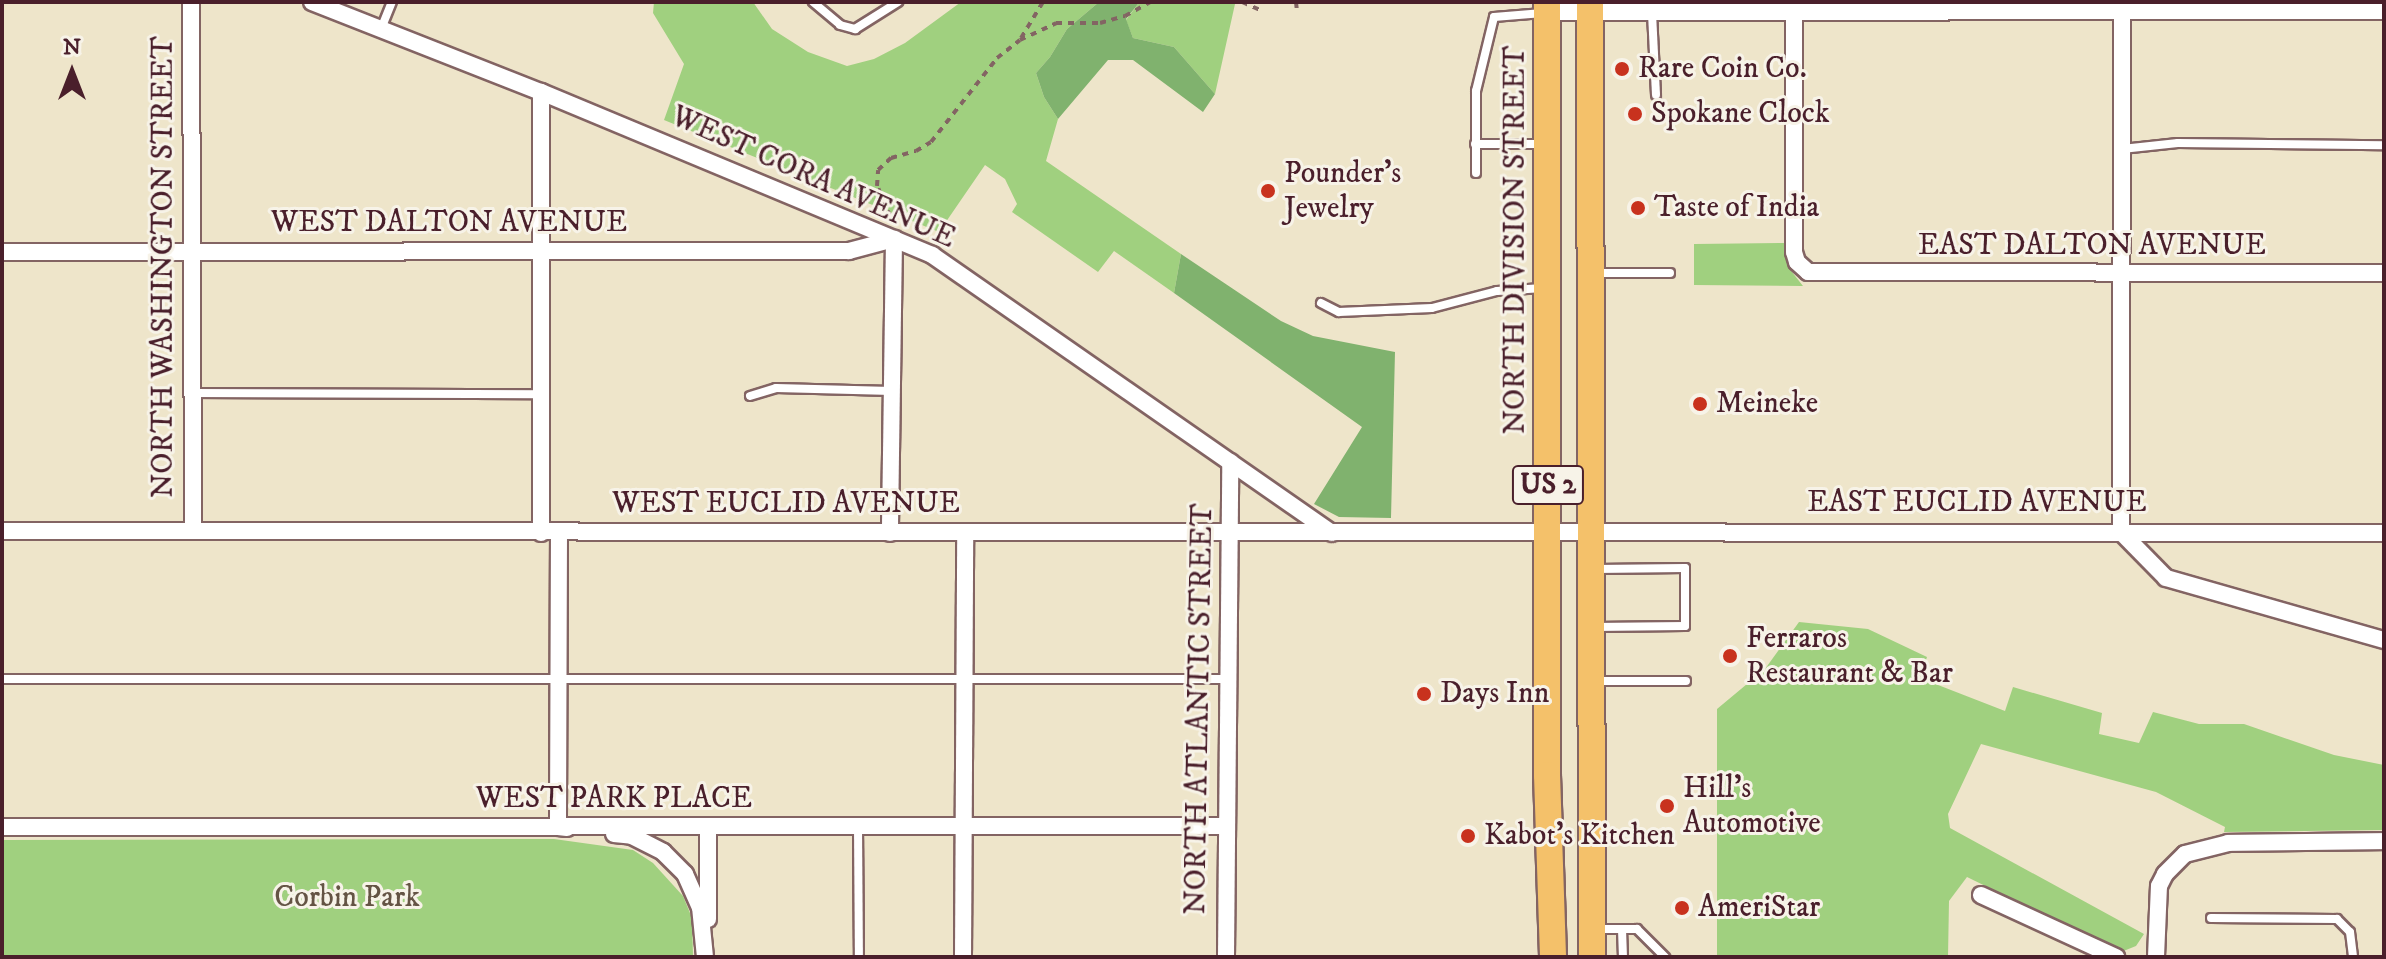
<!DOCTYPE html>
<html>
<head>
<meta charset="utf-8">
<style>
	body { margin:0 }
	#map { position:relative; width:2386px; height:959px; overflow:hidden; background:#eee5ca; font-family:"IM FELL DW Pica",serif }
	div>[style] { position:absolute }
	.green>* { inset:0; background:#a0d07f }
	.forest>* { inset:0; background:#80b26e }
	.path>* { height:4px; margin-top:-2px; transform-origin:0; background:repeating-linear-gradient(90deg,#836463 0 6px,transparent 0 12px) }
	.roads { filter:drop-shadow(2px 0 #836463) drop-shadow(-2px 0 #836463) drop-shadow(0 2px #836463) drop-shadow(0 -2px #836463) }
	.lane>* { height:8px; margin:-4px; padding:0 4px; transform-origin:4px; border-radius:4px; background:#fff }
	.street>* { height:16px; margin:-8px; padding:0 8px; transform-origin:8px; border-radius:8px; background:#fff }
	.primary>* { height:26px; margin:-13px; padding:0 13px; transform-origin:13px; border-radius:13px; background:#f4c16a }
	.dots>* { width:22px; height:22px; translate:-50% -50%; box-sizing:border-box; border:4px solid #f7f3e8; border-radius:50% }
	span { translate:-50% -50%; white-space:nowrap; text-align:center; line-height:1.15; -webkit-text-stroke:6px #f7f3e8; paint-order:stroke }
	.shield-label span { padding:2px 6px; background:#f7f3e8; border:2px solid; border-radius:6px; -webkit-text-stroke-width:0 }
	.shield-label { font-size:28px; color:#4a1f2b; font-weight:700 }
	.poi-label { font-size:30px; color:#4a1f2b }
	.left { translate:0 -50%; text-align:left }
	.street-label { font-size:30px; color:#4a1f2b }
	.park-label { font-size:30px; color:#645444 }
	.frame { position:absolute; inset:0; border:4px solid #4a1f2b; pointer-events:none }
	.north { position:absolute; left:32px; top:32px; width:80px; height:80px; -webkit-text-stroke:6px #f7f3e8; paint-order:stroke; rotate:0deg; font-size:22px; font-weight:700; line-height:32px; text-align:center; color:#4a1f2b }
	.north::after { content:''; display:block; margin:auto; width:28px; height:36px; background:#4a1f2b; clip-path:polygon(50% 0,100% 100%,50% 72%,0 100%) }
</style>
</head>
<body>
<div id="map">
	<div class="green">
		<i style="clip-path:polygon(654px 2px,753px 2px,772px 29px,808px 52px,847px 66px,874px 59px,905px 43px,961px 2px,1099px 2px,1067px 29px,1050px 57px,1036px 73px,1044px 97px,1058px 119px,1046px 161px,1181px 254px,1174px 293px,1114px 251px,1098px 272px,1012px 212px,1017px 204px,1005px 179px,985px 165px,939px 232px,664px 120px,684px 64px,653px 13px)"></i>
		<i style="clip-path:polygon(1150px 2px,1235px 4px,1215px 94px,1174px 47px,1133px 38px,1126px 20px,1138px 4px)"></i>
		<i style="clip-path:polygon(1785px 243px,1788px 267px,1803px 286px,1694px 285px,1694px 244px)"></i>
		<i style="clip-path:polygon(1799px 622px,1868px 629px,1927px 657px,1920px 678px,2005px 711px,2013px 687px,2102px 713px,2099px 734px,2139px 743px,2153px 712px,2199px 724px,2244px 724px,2334px 755px,2384px 765px,2384px 830px,2224px 832px,2225px 827px,2156px 792px,1981px 744px,1948px 814px,1950px 828px,2144px 934px,2136px 946px,2121px 952px,1967px 877px,1949px 901px,1948px 957px,1717px 957px,1717px 709px,1765px 669px)"></i>
		<i style="clip-path:polygon(554px 839px,633px 850px,653px 863px,683px 896px,692px 918px,693px 957px,2px 957px,2px 840px)"></i>
	</div>
	<div class="forest">
		<i style="clip-path:polygon(1099px 2px,1150px 2px,1138px 4px,1126px 19px,1133px 38px,1174px 47px,1215px 94px,1203px 112px,1133px 60px,1108px 60px,1058px 119px,1044px 97px,1036px 73px,1050px 57px,1067px 29px)"></i>
		<i style="clip-path:polygon(1181px 254px,1281px 321px,1313px 336px,1395px 352px,1391px 518px,1339px 517px,1314px 504px,1362px 427px,1174px 293px)"></i>
	</div>
	<div class="path">
		<i style="left:1242px;top:2px;width:22px;rotate:24deg"></i>
		<i style="left:1296px;top:2px;width:9px;rotate:84deg"></i>
		<i style="left:1021px;top:38px;width:42px;rotate:-58.6deg"></i>
		<i style="left:890px;top:216px;width:33px;rotate:-113deg"></i>
		<i style="left:877px;top:186px;width:16px;rotate:-86deg"></i>
		<i style="left:878px;top:170px;width:18px;rotate:-43deg"></i>
		<i style="left:891px;top:158px;width:26px;rotate:-16deg"></i>
		<i style="left:916px;top:151px;width:17px;rotate:-31deg"></i>
		<i style="left:931px;top:142px;width:107px;rotate:-51.8deg"></i>
		<i style="left:997px;top:58px;width:29px;rotate:-38deg"></i>
		<i style="left:1020px;top:40px;width:40px;rotate:-25deg"></i>
		<i style="left:1056px;top:23px;width:44px"></i>
		<i style="left:1100px;top:23px;width:26px;rotate:-16deg"></i>
		<i style="left:1125px;top:16px;width:29px;rotate:-29deg"></i>
	</div>
	<div class="roads">
		<div class="lane">
			<i style="left:813px;top:2px;width:35px;rotate:40deg"></i>
			<i style="left:840px;top:25px;width:16px;rotate:15deg"></i>
			<i style="left:855px;top:29px;width:51px;rotate:-32.1deg"></i>
			<i style="left:1652px;top:13px;width:82px;rotate:87.2deg"></i>
			<i style="left:381px;top:29px;width:29px;rotate:-68deg"></i>
			<i style="left:1475px;top:144px;width:68px"></i>
			<i style="left:2122px;top:149px;width:56px;rotate:-6.1deg"></i>
			<i style="left:2178px;top:143px;width:206px;rotate:0.6deg"></i>
			<i style="left:1476px;top:173px;width:82px;rotate:-90deg"></i>
			<i style="left:1476px;top:91px;width:76px;rotate:-76.3deg"></i>
			<i style="left:1494px;top:17px;width:49px;rotate:-4.7deg"></i>
			<i style="left:1595px;top:273px;width:75px"></i>
			<i style="left:1321px;top:303px;width:20px;rotate:27deg"></i>
			<i style="left:1339px;top:312px;width:93px;rotate:-2.5deg"></i>
			<i style="left:1432px;top:308px;width:67px;rotate:-14.7deg"></i>
			<i style="left:1497px;top:291px;width:46px;rotate:-3.7deg"></i>
			<i style="left:192px;top:393px;width:349px;rotate:0.2deg"></i>
			<i style="left:750px;top:396px;width:27px;rotate:-17deg"></i>
			<i style="left:776px;top:388px;width:116px;rotate:1.5deg"></i>
			<i style="left:1594px;top:627px;width:91px;rotate:-0.6deg"></i>
			<i style="left:1685px;top:626px;width:58px;rotate:-90deg"></i>
			<i style="left:1685px;top:568px;width:89px;rotate:179.4deg"></i>
			<i style="left:2px;top:679px;width:1227px"></i>
			<i style="left:1596px;top:681px;width:90px"></i>
			<i style="left:858px;top:826px;width:131px;rotate:89.6deg"></i>
			<i style="left:2211px;top:918px;width:126px;rotate:0.5deg"></i>
			<i style="left:2337px;top:919px;width:18px;rotate:45deg"></i>
			<i style="left:2350px;top:932px;width:25px;rotate:83deg"></i>
			<i style="left:1595px;top:929px;width:42px"></i>
			<i style="left:1637px;top:929px;width:40px;rotate:45deg"></i>
			<i style="left:1622px;top:929px;width:28px;rotate:88deg"></i>
		</div>
		<div class="street">
			<i style="left:191px;top:2px;width:529px;rotate:89.78deg"></i>
			<i style="left:312px;top:2px;width:246px;rotate:21.5deg"></i>
			<i style="left:541px;top:92px;width:424px;rotate:22.6deg"></i>
			<i style="left:932px;top:255px;width:487px;rotate:34.8deg"></i>
			<i style="left:2122px;top:2px;width:530px;rotate:90.11deg"></i>
			<i style="left:2121px;top:532px;width:64px;rotate:45.6deg"></i>
			<i style="left:2166px;top:578px;width:227px;rotate:15.9deg"></i>
			<i style="left:1794px;top:11px;width:241px;rotate:90deg"></i>
			<i style="left:1794px;top:252px;width:10px;rotate:73deg"></i>
			<i style="left:1797px;top:262px;width:15px;rotate:42deg"></i>
			<i style="left:1808px;top:272px;width:576px;rotate:0.1deg"></i>
			<i style="left:1547px;top:12px;width:837px;rotate:-0.07deg"></i>
			<i style="left:541px;top:92px;width:441px;rotate:90deg"></i>
			<i style="left:2px;top:252px;width:847px;rotate:-0.07deg"></i>
			<i style="left:849px;top:251px;width:47px;rotate:-14.9deg"></i>
			<i style="left:894px;top:239px;width:294px;rotate:90.8deg"></i>
			<i style="left:2px;top:531px;width:2382px;rotate:0.05deg"></i>
			<i style="left:559px;top:532px;width:295px;rotate:90.2deg"></i>
			<i style="left:558px;top:827px;width:9px;rotate:6deg"></i>
			<i style="left:708px;top:826px;width:93px;rotate:90deg"></i>
			<i style="left:2px;top:827px;width:1225px;rotate:-0.05deg"></i>
			<i style="left:614px;top:834px;width:18px;rotate:6deg"></i>
			<i style="left:632px;top:836px;width:35px;rotate:27deg"></i>
			<i style="left:663px;top:852px;width:31px;rotate:45deg"></i>
			<i style="left:685px;top:874px;width:36px;rotate:66deg"></i>
			<i style="left:700px;top:907px;width:50px;rotate:84.3deg"></i>
			<i style="left:1981px;top:895px;width:149px;rotate:24.7deg"></i>
			<i style="left:963px;top:957px;width:425px;rotate:-89.7deg"></i>
			<i style="left:1226px;top:957px;width:495px;rotate:-89.5deg"></i>
			<i style="left:2156px;top:957px;width:71px;rotate:-87.6deg"></i>
			<i style="left:2159px;top:886px;width:13px;rotate:-63deg"></i>
			<i style="left:2165px;top:874px;width:28px;rotate:-45deg"></i>
			<i style="left:2185px;top:854px;width:44px;rotate:-14.3deg"></i>
			<i style="left:2228px;top:843px;width:156px;rotate:-0.7deg"></i>
		</div>
		<div class="primary">
			<i style="left:1547px;top:2px;width:773px;rotate:90deg"></i>
			<i style="left:1547px;top:775px;width:182px;rotate:88.1deg"></i>
			<i style="left:1590px;top:2px;width:955px;rotate:89.88deg"></i>
		</div>
	</div>
	<div class="dots">
		<i style="left:1622px;top:69px;background:#c8321e"></i>
		<i style="left:1635px;top:114px;background:#c8321e"></i>
		<i style="left:1268px;top:191px;background:#c8321e"></i>
		<i style="left:1638px;top:208px;background:#c8321e"></i>
		<i style="left:1700px;top:404px;background:#c8321e"></i>
		<i style="left:1730px;top:656px;background:#c8321e"></i>
		<i style="left:1424px;top:694px;background:#c8321e"></i>
		<i style="left:1667px;top:806px;background:#c8321e"></i>
		<i style="left:1468px;top:836px;background:#c8321e"></i>
		<i style="left:1682px;top:908px;background:#c8321e"></i>
	</div>
	<div class="shield-label">
		<span style="left:1548px;top:485px">US 2</span>
	</div>
	<div class="poi-label">
		<span class="left" style="left:1638px;top:69px">Rare Coin Co.</span>
		<span class="left" style="left:1651px;top:114px">Spokane Clock</span>
		<span class="left" style="left:1284px;top:191px">Pounder's<br>Jewelry</span>
		<span class="left" style="left:1654px;top:208px">Taste of India</span>
		<span class="left" style="left:1716px;top:404px">Meineke</span>
		<span class="left" style="left:1746px;top:656px">Ferraros<br>Restaurant &amp; Bar</span>
		<span class="left" style="left:1440px;top:694px">Days Inn</span>
		<span class="left" style="left:1683px;top:806px">Hill's<br>Automotive</span>
		<span class="left" style="left:1484px;top:836px">Kabot's Kitchen</span>
		<span class="left" style="left:1698px;top:908px">AmeriStar</span>
	</div>
	<div class="street-label">
		<span style="left:813px;top:178px;rotate:24deg">WEST CORA AVENUE</span>
		<span style="left:449px;top:223px">WEST DALTON AVENUE</span>
		<span style="left:1516px;top:240px;rotate:-90deg">NORTH DIVISION STREET</span>
		<span style="left:2092px;top:246px">EAST DALTON AVENUE</span>
		<span style="left:164px;top:267px;rotate:-90deg">NORTH WASHINGTON STREET</span>
		<span style="left:1977px;top:503px">EAST EUCLID AVENUE</span>
		<span style="left:786px;top:504px">WEST EUCLID AVENUE</span>
		<span style="left:1200px;top:709px;rotate:-89deg">NORTH ATLANTIC STREET</span>
		<span style="left:614px;top:799px">WEST PARK PLACE</span>
	</div>
	<div class="park-label">
		<span style="left:347px;top:898px">Corbin Park</span>
	</div>
	<div class="frame"></div>
	<div class="north">N</div>
</div>
</body>
</html>
